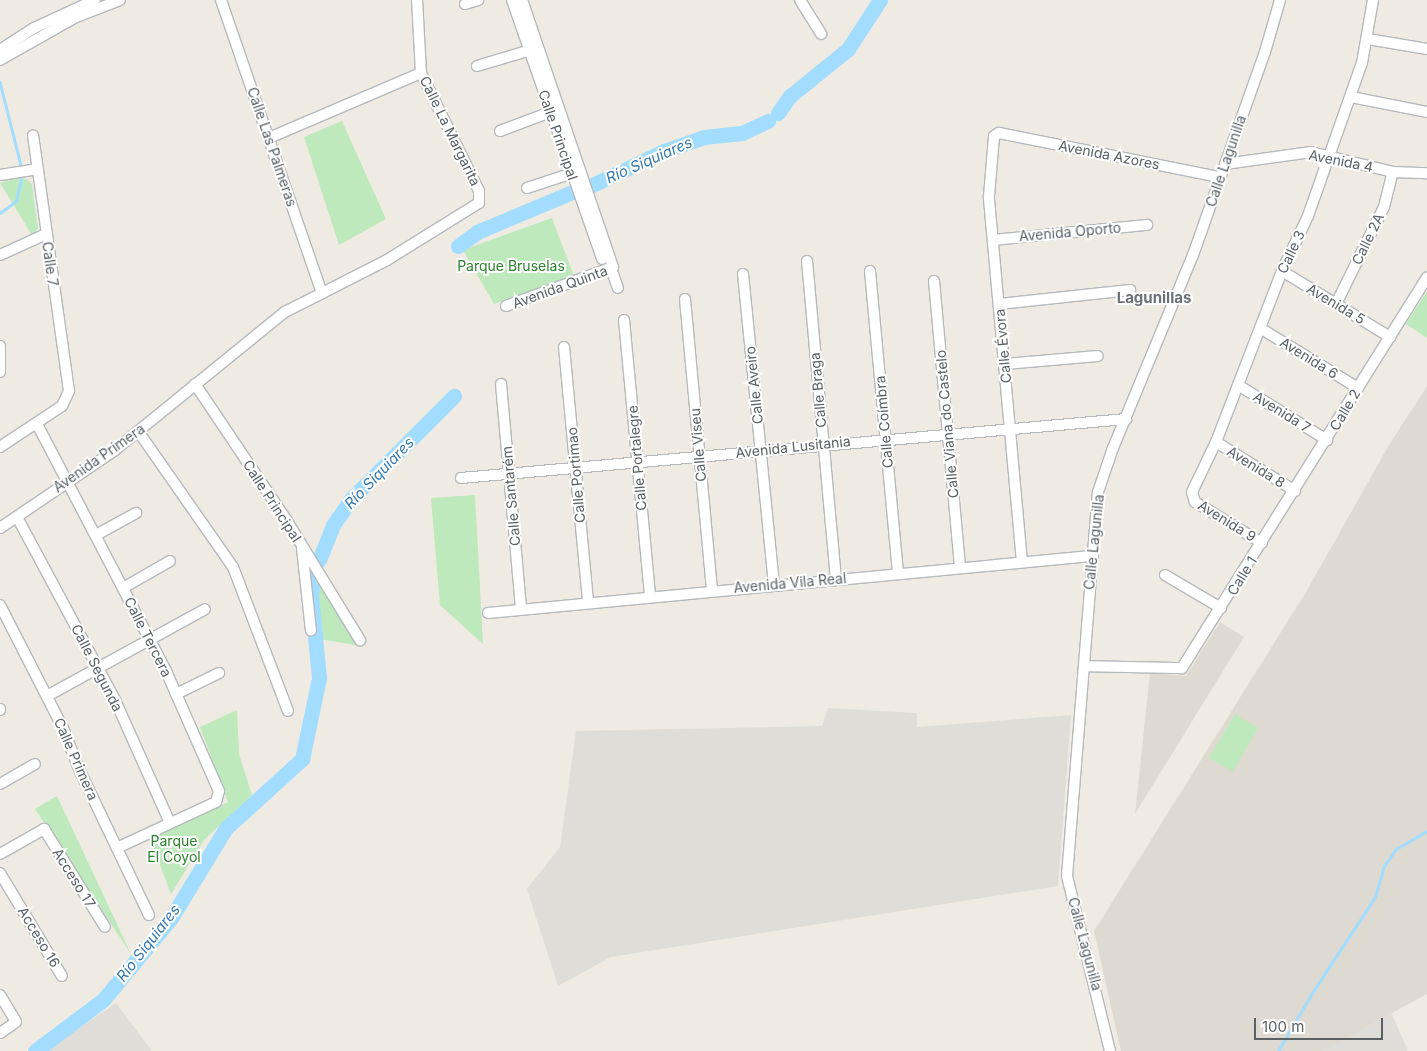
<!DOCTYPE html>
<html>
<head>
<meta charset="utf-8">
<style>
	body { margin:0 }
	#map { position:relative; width:1427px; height:1051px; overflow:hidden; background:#efebe2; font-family:Inter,sans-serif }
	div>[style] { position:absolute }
	.industrial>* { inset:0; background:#dfddd7 }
	.education>* { inset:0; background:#dedad1 }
	.green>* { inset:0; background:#bee9bc }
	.stream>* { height:2.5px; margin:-1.25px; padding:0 1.25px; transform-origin:1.25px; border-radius:1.25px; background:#a2dcff }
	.river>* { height:15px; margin:-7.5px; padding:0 7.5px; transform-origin:7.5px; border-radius:7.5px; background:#a2dcff }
	.roads { filter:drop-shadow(1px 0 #b5b9be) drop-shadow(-1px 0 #b5b9be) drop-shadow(0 1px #b5b9be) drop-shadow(0 -1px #b5b9be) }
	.minor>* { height:10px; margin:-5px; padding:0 5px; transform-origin:5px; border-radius:5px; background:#fff }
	span { translate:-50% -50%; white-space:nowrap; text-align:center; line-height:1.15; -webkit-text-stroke:4px #fff; paint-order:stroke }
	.street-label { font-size:14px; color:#5a5f64 }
	.park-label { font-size:14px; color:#2d822c }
	.water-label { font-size:15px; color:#3478b1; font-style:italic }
	.neighbourhood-label { font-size:15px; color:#6b7176; font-weight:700 }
	.scale { position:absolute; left:1254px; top:1018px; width:129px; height:22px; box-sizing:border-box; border:2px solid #5a5f64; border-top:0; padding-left:6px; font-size:15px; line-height:18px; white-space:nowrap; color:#5a5f64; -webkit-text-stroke:4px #fff; paint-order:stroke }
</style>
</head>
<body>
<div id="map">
	<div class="industrial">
		<i style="clip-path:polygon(828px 708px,917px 713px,917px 727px,1071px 715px,1058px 886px,611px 957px,558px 986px,527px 889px,560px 847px,576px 731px,822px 726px)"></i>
		<i style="clip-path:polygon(116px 1003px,152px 1051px,45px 1051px)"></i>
		<i style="clip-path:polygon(1391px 1012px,1408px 1051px,1321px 1051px)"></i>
	</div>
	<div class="education">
		<i style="clip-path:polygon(1427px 386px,1427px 994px,1322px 1051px,1121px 1051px,1094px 931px,1306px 592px,1389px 445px)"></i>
		<i style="clip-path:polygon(1220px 622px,1244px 637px,1135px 814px,1150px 673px,1186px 676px)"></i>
	</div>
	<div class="green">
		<i style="clip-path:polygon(342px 121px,386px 219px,339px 245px,304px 137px)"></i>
		<i style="clip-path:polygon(16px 178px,27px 179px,32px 184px,38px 229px,32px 235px,0 183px)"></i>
		<i style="clip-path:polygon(552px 218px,574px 276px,494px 304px,463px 250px)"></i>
		<i style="clip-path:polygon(1427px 292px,1427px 338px,1406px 324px)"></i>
		<i style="clip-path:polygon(475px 495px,483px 644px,440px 605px,431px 498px)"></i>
		<i style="clip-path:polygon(316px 575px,361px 646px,319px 639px,314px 595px)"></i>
		<i style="clip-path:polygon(237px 710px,239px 754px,252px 795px,204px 840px,171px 894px,150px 839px,228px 802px,200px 727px)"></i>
		<i style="clip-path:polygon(1235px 714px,1258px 728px,1233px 772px,1209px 758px)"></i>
		<i style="clip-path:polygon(57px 796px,131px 954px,35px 809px)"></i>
	</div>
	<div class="stream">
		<i style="left:0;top:82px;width:86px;rotate:75.8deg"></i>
		<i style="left:0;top:213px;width:20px;rotate:-37deg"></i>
		<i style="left:16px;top:201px;width:23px;rotate:-77deg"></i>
		<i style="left:1278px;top:1051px;width:67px;rotate:-59.6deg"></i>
		<i style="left:1312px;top:993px;width:115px;rotate:-56.7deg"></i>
		<i style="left:1375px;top:897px;width:32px;rotate:-74deg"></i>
		<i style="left:1384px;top:866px;width:21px;rotate:-55deg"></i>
		<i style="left:1396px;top:849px;width:36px;rotate:-30deg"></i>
	</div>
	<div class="river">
		<i style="left:778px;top:113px;width:21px;rotate:-55deg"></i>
		<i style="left:790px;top:96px;width:75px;rotate:-39deg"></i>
		<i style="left:848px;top:49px;width:59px;rotate:-56.9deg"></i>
		<i style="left:588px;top:187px;width:84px;rotate:-25.3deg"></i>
		<i style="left:664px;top:151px;width:42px;rotate:-19.3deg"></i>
		<i style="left:704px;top:137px;width:38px;rotate:-6deg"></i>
		<i style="left:742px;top:133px;width:29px;rotate:-25deg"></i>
		<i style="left:458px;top:246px;width:24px;rotate:-36deg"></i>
		<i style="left:477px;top:232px;width:103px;rotate:-22.8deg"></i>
		<i style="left:319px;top:560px;width:38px;rotate:-68deg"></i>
		<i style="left:333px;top:525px;width:32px;rotate:-55deg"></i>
		<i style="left:351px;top:499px;width:146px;rotate:-45deg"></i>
		<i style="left:35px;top:1051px;width:85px;rotate:-36.9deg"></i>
		<i style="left:103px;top:1000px;width:107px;rotate:-50.3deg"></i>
		<i style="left:171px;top:918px;width:105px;rotate:-58.6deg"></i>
		<i style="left:226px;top:828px;width:103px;rotate:-42.2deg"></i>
		<i style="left:302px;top:759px;width:83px;rotate:-78.1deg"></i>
		<i style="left:319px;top:678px;width:83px;rotate:-95.5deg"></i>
		<i style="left:311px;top:595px;width:19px;rotate:-84deg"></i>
	</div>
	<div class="roads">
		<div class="minor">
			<i style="left:221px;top:0;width:310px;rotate:71deg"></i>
			<i style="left:512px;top:0;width:274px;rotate:70.8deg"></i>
			<i style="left:800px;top:0;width:40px;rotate:58deg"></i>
			<i style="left:465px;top:4px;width:14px;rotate:-17deg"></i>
			<i style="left:1368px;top:39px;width:60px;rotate:9.6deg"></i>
			<i style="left:0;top:50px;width:40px;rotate:-32.9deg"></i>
			<i style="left:34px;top:28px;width:67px;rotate:-24.7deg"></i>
			<i style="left:0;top:60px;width:87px;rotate:-29.5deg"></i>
			<i style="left:76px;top:17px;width:47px;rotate:-21.1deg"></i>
			<i style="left:477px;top:66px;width:59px;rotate:-16.6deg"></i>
			<i style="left:1351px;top:97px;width:77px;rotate:11.2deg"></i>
			<i style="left:500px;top:131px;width:60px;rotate:-20.6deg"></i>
			<i style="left:269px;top:138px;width:165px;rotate:-23.2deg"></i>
			<i style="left:1225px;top:164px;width:87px;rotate:-7.9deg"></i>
			<i style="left:1311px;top:152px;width:84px;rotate:13.7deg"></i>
			<i style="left:1393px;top:172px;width:34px;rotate:2deg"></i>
			<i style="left:0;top:175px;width:37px;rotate:-9deg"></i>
			<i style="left:527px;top:188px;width:52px;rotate:-18.1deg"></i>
			<i style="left:993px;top:240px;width:155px;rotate:-5.6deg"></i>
			<i style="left:0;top:255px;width:51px;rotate:-24.5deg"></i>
			<i style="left:807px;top:261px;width:319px;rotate:84.8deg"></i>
			<i style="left:611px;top:268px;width:21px;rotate:71deg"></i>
			<i style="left:870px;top:271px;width:303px;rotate:84.7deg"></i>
			<i style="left:1282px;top:271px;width:127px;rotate:31.4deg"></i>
			<i style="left:743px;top:274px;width:313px;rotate:84.3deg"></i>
			<i style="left:934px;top:281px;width:287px;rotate:84.8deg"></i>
			<i style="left:685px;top:299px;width:292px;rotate:84.7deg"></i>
			<i style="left:999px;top:304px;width:132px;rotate:-6.1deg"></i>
			<i style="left:1336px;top:304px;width:108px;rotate:-63.7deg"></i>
			<i style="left:1384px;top:207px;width:36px;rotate:-76deg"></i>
			<i style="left:506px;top:306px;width:114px;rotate:-20deg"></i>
			<i style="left:613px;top:267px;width:282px;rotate:-108.8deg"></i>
			<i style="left:624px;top:320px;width:277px;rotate:84.6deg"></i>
			<i style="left:1260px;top:328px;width:115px;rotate:31.5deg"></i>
			<i style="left:0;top:346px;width:26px;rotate:90deg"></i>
			<i style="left:564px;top:347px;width:256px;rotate:84.6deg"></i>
			<i style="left:1005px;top:364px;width:93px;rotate:-4.9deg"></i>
			<i style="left:195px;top:384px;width:165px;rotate:56.1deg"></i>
			<i style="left:287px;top:521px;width:140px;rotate:58.5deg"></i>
			<i style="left:501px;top:384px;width:226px;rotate:84.9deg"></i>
			<i style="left:1238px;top:385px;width:105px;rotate:31.7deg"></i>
			<i style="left:37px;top:424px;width:279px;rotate:62.4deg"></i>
			<i style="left:166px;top:671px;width:131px;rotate:66.2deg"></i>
			<i style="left:219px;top:791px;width:11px;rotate:105deg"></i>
			<i style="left:216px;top:802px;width:109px;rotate:155.1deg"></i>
			<i style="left:138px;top:431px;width:166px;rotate:55.1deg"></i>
			<i style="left:233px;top:567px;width:154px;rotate:69.1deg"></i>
			<i style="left:1216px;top:442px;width:93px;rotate:31.8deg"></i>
			<i style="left:0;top:447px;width:74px;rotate:-33.5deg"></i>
			<i style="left:62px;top:406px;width:17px;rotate:-65deg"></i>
			<i style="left:69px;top:391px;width:258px;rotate:-98deg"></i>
			<i style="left:461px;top:478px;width:668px;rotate:-5.07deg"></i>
			<i style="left:17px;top:517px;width:208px;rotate:61.8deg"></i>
			<i style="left:115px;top:700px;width:135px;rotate:65.9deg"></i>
			<i style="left:0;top:528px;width:139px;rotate:-34.1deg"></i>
			<i style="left:115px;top:450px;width:219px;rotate:-39.1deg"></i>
			<i style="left:285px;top:312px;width:114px;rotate:-27deg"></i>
			<i style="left:387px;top:260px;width:108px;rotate:-31.8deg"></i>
			<i style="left:479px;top:203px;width:12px;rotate:-90deg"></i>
			<i style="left:479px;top:191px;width:131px;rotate:-116.2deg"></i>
			<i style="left:421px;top:73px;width:73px;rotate:-93.1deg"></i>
			<i style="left:96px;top:535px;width:46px;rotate:-28.8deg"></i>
			<i style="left:1262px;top:543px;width:79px;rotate:-148.5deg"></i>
			<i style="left:1195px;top:502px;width:10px;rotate:-107deg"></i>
			<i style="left:1192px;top:492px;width:55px;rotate:-64.4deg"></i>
			<i style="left:1216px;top:442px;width:183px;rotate:-68.9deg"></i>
			<i style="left:1282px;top:271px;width:61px;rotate:-64.7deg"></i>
			<i style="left:1308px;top:216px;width:162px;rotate:-70.6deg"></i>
			<i style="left:1362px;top:63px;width:64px;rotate:-80.1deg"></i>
			<i style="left:302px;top:548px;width:83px;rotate:83.8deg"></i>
			<i style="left:1022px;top:562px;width:367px;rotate:-95.2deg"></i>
			<i style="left:989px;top:196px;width:60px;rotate:-85.2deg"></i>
			<i style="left:994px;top:136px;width:6px;rotate:-31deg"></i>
			<i style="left:999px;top:133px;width:225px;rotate:11.3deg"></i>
			<i style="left:1165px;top:575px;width:65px;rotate:30.5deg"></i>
			<i style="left:123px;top:588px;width:54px;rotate:-29.9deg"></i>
			<i style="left:0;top:605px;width:138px;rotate:62.9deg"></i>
			<i style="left:63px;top:728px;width:44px;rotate:68.7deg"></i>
			<i style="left:79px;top:769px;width:162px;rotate:64.4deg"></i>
			<i style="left:488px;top:613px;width:606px;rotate:-5.4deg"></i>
			<i style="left:1084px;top:666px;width:98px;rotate:1.2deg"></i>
			<i style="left:1182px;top:668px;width:461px;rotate:-57.9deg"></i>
			<i style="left:176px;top:694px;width:48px;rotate:-26deg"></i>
			<i style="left:47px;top:696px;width:180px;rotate:-28.8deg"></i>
			<i style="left:0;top:709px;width:1px;rotate:90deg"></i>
			<i style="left:0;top:784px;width:40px;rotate:-29.7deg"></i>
			<i style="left:0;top:854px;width:51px;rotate:-29.6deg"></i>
			<i style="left:44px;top:829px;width:115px;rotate:58.1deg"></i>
			<i style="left:0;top:873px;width:120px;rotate:59deg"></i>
			<i style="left:0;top:995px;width:31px;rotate:59deg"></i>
			<i style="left:16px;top:1022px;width:19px;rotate:145deg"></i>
			<i style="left:1110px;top:1051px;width:180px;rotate:-103.8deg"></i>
			<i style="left:1067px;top:876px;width:385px;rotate:-85.4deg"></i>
			<i style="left:1098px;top:492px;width:46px;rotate:-71.2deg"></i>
			<i style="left:1113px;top:448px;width:209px;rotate:-67.5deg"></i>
			<i style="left:1193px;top:255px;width:215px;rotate:-70.5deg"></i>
			<i style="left:1265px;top:52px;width:54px;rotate:-73.9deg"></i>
		</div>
	</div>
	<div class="street-label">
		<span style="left:450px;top:131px;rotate:64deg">Calle La Margarita</span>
		<span style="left:558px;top:135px;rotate:71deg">Calle Principal</span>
		<span style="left:272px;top:147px;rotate:71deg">Calle Las Palmeras</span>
		<span style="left:1109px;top:155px;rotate:11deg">Avenida Azores</span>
		<span style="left:1226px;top:161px;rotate:-71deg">Calle Lagunilla</span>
		<span style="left:1341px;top:161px;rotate:11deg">Avenida 4</span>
		<span style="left:1070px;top:232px;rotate:-5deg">Avenida Oporto</span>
		<span style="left:1368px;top:239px;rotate:-64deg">Calle 2A</span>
		<span style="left:1291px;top:252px;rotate:-65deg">Calle 3</span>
		<span style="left:50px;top:264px;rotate:82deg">Calle 7</span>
		<span style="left:560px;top:287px;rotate:-20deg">Avenida Quinta</span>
		<span style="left:1336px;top:304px;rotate:31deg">Avenida 5</span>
		<span style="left:1003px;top:346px;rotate:-95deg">Calle Évora</span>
		<span style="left:1309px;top:358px;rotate:32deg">Avenida 6</span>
		<span style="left:754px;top:385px;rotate:-96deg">Calle Aveiro</span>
		<span style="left:818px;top:390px;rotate:-95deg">Calle Braga</span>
		<span style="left:1345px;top:410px;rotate:-59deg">Calle 2</span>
		<span style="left:1282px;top:412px;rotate:32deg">Avenida 7</span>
		<span style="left:884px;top:422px;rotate:-95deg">Calle Coímbra</span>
		<span style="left:947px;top:424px;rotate:-95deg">Calle Viana do Castelo</span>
		<span style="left:698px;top:445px;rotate:-95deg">Calle Viseu</span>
		<span style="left:793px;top:447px;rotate:-6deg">Avenida Lusitania</span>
		<span style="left:99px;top:458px;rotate:-35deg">Avenida Primera</span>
		<span style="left:637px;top:458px;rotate:-95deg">Calle Portalegre</span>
		<span style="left:1256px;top:467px;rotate:32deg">Avenida 8</span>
		<span style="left:576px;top:475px;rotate:-95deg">Calle Portimao</span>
		<span style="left:511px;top:496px;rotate:-95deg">Calle Santarém</span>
		<span style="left:272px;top:501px;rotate:57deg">Calle Principal</span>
		<span style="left:1227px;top:521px;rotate:32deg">Avenida 9</span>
		<span style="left:1094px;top:542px;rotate:-84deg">Calle Lagunilla</span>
		<span style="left:1242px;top:576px;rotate:-58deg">Calle 1</span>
		<span style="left:790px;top:583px;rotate:-5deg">Avenida Vila Real</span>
		<span style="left:148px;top:637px;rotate:63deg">Calle Tercera</span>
		<span style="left:97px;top:668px;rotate:63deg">Calle Segunda</span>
		<span style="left:76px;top:759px;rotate:66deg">Calle Primera</span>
		<span style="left:74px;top:878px;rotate:58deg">Acceso 17</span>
		<span style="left:39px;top:937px;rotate:59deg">Acceso 16</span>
		<span style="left:1085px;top:944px;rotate:75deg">Calle Lagunilla</span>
	</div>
	<div class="park-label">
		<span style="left:511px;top:266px">Parque Bruselas</span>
		<span style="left:174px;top:849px">Parque<br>El Coyol</span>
	</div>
	<div class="water-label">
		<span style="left:649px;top:160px;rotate:-24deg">Río Siquiares</span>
		<span style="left:379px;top:473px;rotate:-46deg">Río Siquiares</span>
		<span style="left:148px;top:943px;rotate:-52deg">Río Siquiares</span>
	</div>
	<div class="neighbourhood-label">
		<span style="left:1154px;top:298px">Lagunillas</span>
	</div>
	<div class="scale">100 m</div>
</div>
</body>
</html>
